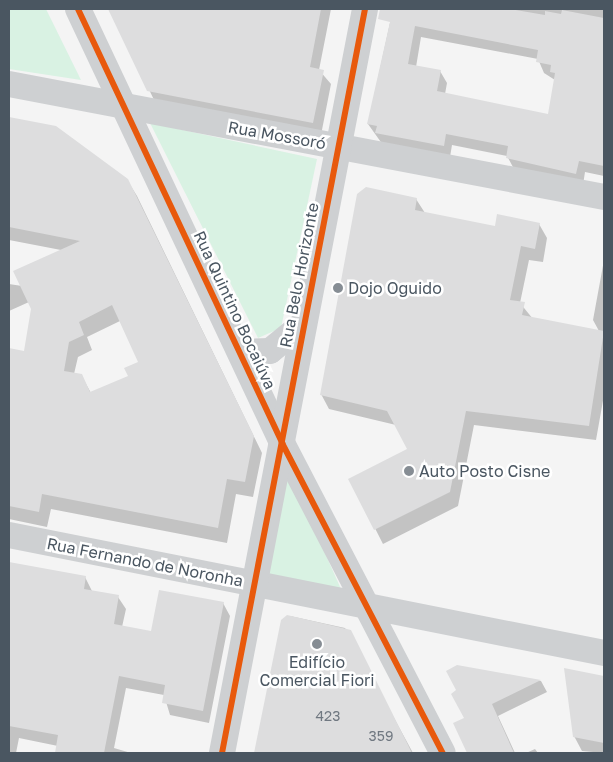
<!DOCTYPE html>
<html>
<head>
<meta charset="utf-8">
<style>
	body { margin:0 }
	#map { position:relative; width:613px; height:762px; overflow:hidden; background:#f4f4f4; font-family:"Golos Text",sans-serif }
	div>[style] { position:absolute }
	.green>* { inset:0; background:#d9f2e3 }
	.shadow>* { inset:0; background:#0003 }
	.building>* { inset:0; background:#ddddde }
	.minor>* { height:26px; margin:-13px; padding:0 13px; transform-origin:13px; border-radius:13px; background:#ced0d2 }
	.cycleway>* { height:6px; margin:-3px; padding:0 3px; transform-origin:3px; border-radius:3px; background:#e8590c }
	.dots>* { width:14px; height:14px; translate:-50% -50%; box-sizing:border-box; border:2px solid #fff; border-radius:50% }
	span { translate:-50% -50%; white-space:nowrap; text-align:center; line-height:1.15; -webkit-text-stroke:5px #fff; paint-order:stroke }
	.number-label { font-size:14px; color:#707881 }
	.number-label span { -webkit-text-stroke-width:0 }
	.street-label { font-size:16px; color:#4a5661 }
	.poi-label { font-size:16px; color:#4a5661 }
	.left { translate:0 -50%; text-align:left }
	.frame { position:absolute; inset:0; border:10px solid #4a5661; pointer-events:none }
</style>
</head>
<body>
<div id="map">
	<div class="green">
		<i style="clip-path:polygon(9px 9px,46px 9px,81px 80px,9px 69px)"></i>
		<i style="clip-path:polygon(150px 123px,317px 159px,281px 328px,258px 338px)"></i>
		<i style="clip-path:polygon(287px 468px,345px 598px,267px 577px)"></i>
	</div>
	<div class="shadow">
		<i style="clip-path:polygon(110px 9px,331px 9px,319px 70px,331px 84px,321px 135px,156px 104px)"></i>
		<i style="clip-path:polygon(evenodd,393px 9px,604px 9px,604px 176px,585px 172px,583px 185px,514px 169px,507px 156px,452px 145px,450px 157px,383px 145px,368px 124px,393px 9px,421px 37px,538px 59px,544px 73px,555px 80px,549px 116px,445px 94px,447px 83px,440px 71px,416px 67px,421px 37px)"></i>
		<i style="clip-path:polygon(evenodd,9px 118px,55px 127px,127px 180px,137px 196px,262px 453px,253px 497px,236px 494px,227px 543px,51px 509px,47px 527px,9px 519px,9px 350px,25px 353px,32px 309px,29px 302px,9px 311px,9px 284px,22px 286px,61px 250px,9px 240px,9px 118px,120px 321px,140px 363px,130px 376px,91px 393px,81px 375px,74px 374px,78px 357px,92px 350px,87px 337px,120px 321px)"></i>
		<i style="clip-path:polygon(416px 199px,425px 213px,496px 227px,539px 224px,547px 238px,543px 262px,529px 260px,520px 303px,533px 319px,599px 331px,593px 320px,604px 260px,604px 395px,596px 440px,474px 425px,458px 506px,383px 544px,350px 479px,409px 450px,396px 425px,329px 409px,321px 394px)"></i>
		<i style="clip-path:polygon(9px 563px,85px 577px,92px 591px,118px 597px,126px 609px,122px 627px,152px 633px,223px 603px,230px 616px,209px 723px,170px 715px,164px 695px,126px 688px,114px 748px,131px 753px,56px 753px,58px 746px,19px 738px,16px 753px,9px 753px)"></i>
		<i style="clip-path:polygon(290px 616px,345px 628px,413px 753px,256px 753px,282px 620px)"></i>
		<i style="clip-path:polygon(457px 666px,541px 681px,547px 692px,498px 716px,515px 753px,469px 753px,455px 724px,466px 718px)"></i>
		<i style="clip-path:polygon(565px 670px,604px 677px,604px 753px,582px 751px,574px 736px)"></i>
		<i style="clip-path:polygon(535px 749px,538px 753px,526px 753px)"></i>
	</div>
	<div class="building">
		<i style="clip-path:polygon(108px 9px,321px 9px,310px 67px,324px 70px,313px 123px,147px 91px)"></i>
		<i style="clip-path:polygon(evenodd,380px 9px,510px 9px,545px 15px,545px 11px,561px 14px,562px 10px,604px 18px,604px 166px,579px 161px,576px 174px,506px 158px,508px 146px,446px 134px,444px 146px,375px 133px,377px 126px,367px 124px,390px 22px,378px 19px,380px 9px,415px 26px,538px 50px,536px 62px,551px 65px,550px 72px,555px 73px,548px 114px,437px 91px,441px 70px,408px 64px,415px 26px)"></i>
		<i style="clip-path:polygon(evenodd,9px 117px,56px 126px,128px 179px,254px 436px,245px 482px,227px 479px,218px 528px,42px 494px,39px 512px,9px 506px,9px 348px,24px 351px,31px 309px,13px 271px,80px 241px,9px 227px,9px 117px,112px 305px,138px 362px,124px 368px,128px 376px,90px 392px,82px 374px,64px 371px,69px 342px,84px 335px,79px 322px,112px 305px)"></i>
		<i style="clip-path:polygon(366px 187px,417px 198px,415px 210px,495px 226px,497px 214px,540px 223px,535px 249px,521px 246px,510px 300px,525px 302px,522px 315px,604px 331px,589px 426px,466px 411px,450px 492px,374px 530px,348px 479px,407px 449px,387px 411px,320px 395px,357px 194px)"></i>
		<i style="clip-path:polygon(9px 562px,86px 576px,84px 589px,119px 595px,114px 624px,151px 631px,159px 590px,224px 602px,203px 711px,162px 703px,165px 685px,119px 676px,104px 753px,55px 753px,58px 735px,9px 726px)"></i>
		<i style="clip-path:polygon(287px 615px,351px 630px,412px 753px,254px 753px,281px 620px)"></i>
		<i style="clip-path:polygon(457px 665px,541px 680px,492px 704px,514px 753px,467px 753px,453px 723px,464px 718px,451px 694px,456px 690px,446px 671px)"></i>
		<i style="clip-path:polygon(564px 668px,604px 676px,604px 743px,573px 737px)"></i>
	</div>
	<div class="minor">
		<i style="left:78px;top:9px;width:480px;rotate:64.8deg"></i>
		<i style="left:282px;top:443px;width:349px;rotate:62.6deg"></i>
		<i style="left:9px;top:84px;width:606px;rotate:10.75deg"></i>
		<i style="left:241px;top:352px;width:29px;rotate:-2deg"></i>
		<i style="left:270px;top:351px;width:41px;rotate:-39.1deg"></i>
		<i style="left:9px;top:535px;width:607px;rotate:11.22deg"></i>
		<i style="left:222px;top:753px;width:758px;rotate:-79.12deg"></i>
	</div>
	<div class="cycleway">
		<i style="left:78px;top:9px;width:480px;rotate:64.8deg"></i>
		<i style="left:282px;top:443px;width:349px;rotate:62.6deg"></i>
		<i style="left:222px;top:753px;width:758px;rotate:-79.12deg"></i>
	</div>
	<div class="dots">
		<i style="left:338px;top:288px;background:#868d94"></i>
		<i style="left:409px;top:471px;background:#868d94"></i>
		<i style="left:317px;top:644px;background:#868d94"></i>
	</div>
	<div class="number-label">
		<span style="left:328px;top:716px">423</span>
		<span style="left:381px;top:736px">359</span>
	</div>
	<div class="street-label">
		<span style="left:277px;top:135px;rotate:10deg">Rua Mossoró</span>
		<span style="left:299px;top:275px;rotate:-79deg">Rua Belo Horizonte</span>
		<span style="left:235px;top:310px;rotate:65deg">Rua Quintino Bocaiúva</span>
		<span style="left:145px;top:562px;rotate:11deg">Rua Fernando de Noronha</span>
	</div>
	<div class="poi-label">
		<span class="left" style="left:348px;top:288px">Dojo Oguido</span>
		<span class="left" style="left:419px;top:471px">Auto Posto Cisne</span>
		<span style="left:317px;top:671px">Edifício<br>Comercial Fiori</span>
	</div>
	<div class="frame"></div>
</div>
</body>
</html>
